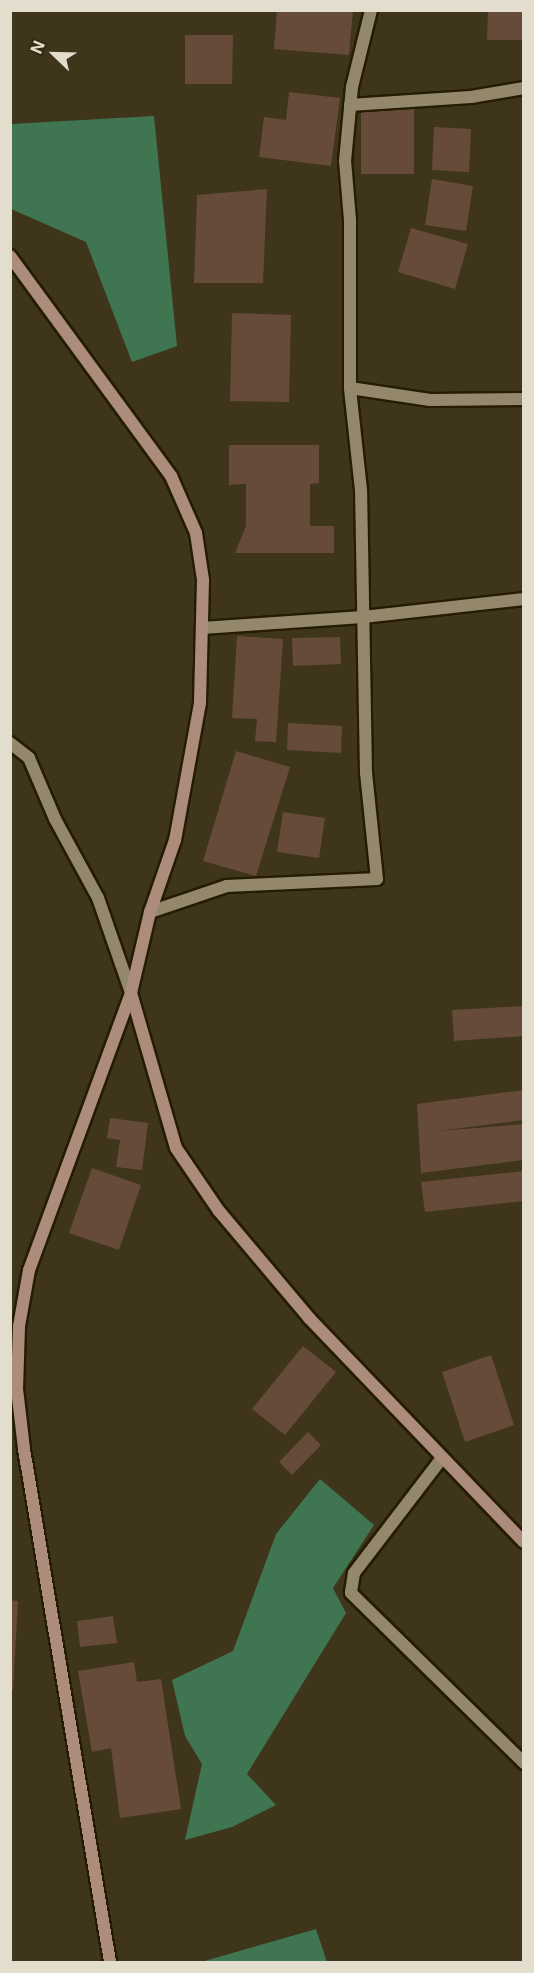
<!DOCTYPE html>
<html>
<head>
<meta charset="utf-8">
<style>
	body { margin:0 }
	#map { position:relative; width:534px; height:1973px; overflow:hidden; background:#3e351a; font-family:Inter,sans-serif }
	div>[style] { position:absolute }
	.forest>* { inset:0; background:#3f7550 }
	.building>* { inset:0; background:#664b3b }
	.roads { filter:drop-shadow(2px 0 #251c02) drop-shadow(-2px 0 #251c02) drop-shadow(0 2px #251c02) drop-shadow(0 -2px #251c02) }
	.street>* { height:12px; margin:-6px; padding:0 6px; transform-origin:6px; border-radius:6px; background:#93886b }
	.secondary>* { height:12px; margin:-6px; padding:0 6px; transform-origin:6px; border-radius:6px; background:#ac8c7c }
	span { translate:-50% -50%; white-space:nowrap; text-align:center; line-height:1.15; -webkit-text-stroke:5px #342b10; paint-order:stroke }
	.frame { position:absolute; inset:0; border:12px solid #e2ddcd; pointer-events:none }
	.north { position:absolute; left:24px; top:24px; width:60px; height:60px; -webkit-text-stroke:4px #342b10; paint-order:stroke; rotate:293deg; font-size:16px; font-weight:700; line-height:24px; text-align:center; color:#e2ddcd }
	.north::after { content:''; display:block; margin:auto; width:21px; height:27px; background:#e2ddcd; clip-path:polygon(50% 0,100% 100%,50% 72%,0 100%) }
</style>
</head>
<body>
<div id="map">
	<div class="forest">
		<i style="clip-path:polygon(154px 116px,177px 346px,132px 362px,86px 242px,11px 209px,11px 124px)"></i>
		<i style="clip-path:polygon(320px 1479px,374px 1525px,333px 1588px,346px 1613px,247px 1774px,276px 1805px,232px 1827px,185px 1840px,202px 1764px,185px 1736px,172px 1680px,233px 1651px,276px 1534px)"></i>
		<i style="clip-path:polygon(316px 1929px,327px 1962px,201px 1962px)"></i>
	</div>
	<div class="building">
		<i style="clip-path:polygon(277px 10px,353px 10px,349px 55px,274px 49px)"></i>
		<i style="clip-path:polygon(488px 10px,524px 10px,524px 40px,487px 40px)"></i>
		<i style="clip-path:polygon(185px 35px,233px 35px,232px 84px,185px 84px)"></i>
		<i style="clip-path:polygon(289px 92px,340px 98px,331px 166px,259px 157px,264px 117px,286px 120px)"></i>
		<i style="clip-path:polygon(361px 108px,414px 108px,414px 174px,361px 174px)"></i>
		<i style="clip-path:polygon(434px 127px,471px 129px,469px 172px,432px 170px)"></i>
		<i style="clip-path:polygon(432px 179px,473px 186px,466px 231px,425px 225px)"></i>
		<i style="clip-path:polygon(267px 189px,263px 283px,194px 283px,197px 195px)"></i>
		<i style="clip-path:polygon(411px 228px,468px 244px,455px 289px,398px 272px)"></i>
		<i style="clip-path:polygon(232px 313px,291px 315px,289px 402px,230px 401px)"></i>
		<i style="clip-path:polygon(229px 445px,319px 445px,319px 483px,310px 484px,310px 526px,334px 526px,334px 553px,235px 553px,246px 526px,246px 484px,229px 485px)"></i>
		<i style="clip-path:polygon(237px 636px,283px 639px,276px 742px,255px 741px,257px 719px,232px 718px)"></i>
		<i style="clip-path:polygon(340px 637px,341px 664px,293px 666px,292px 638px)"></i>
		<i style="clip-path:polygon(288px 723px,342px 726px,341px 753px,287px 750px)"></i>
		<i style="clip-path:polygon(236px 751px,290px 767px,256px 876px,203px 861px)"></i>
		<i style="clip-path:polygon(283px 812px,325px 818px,319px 858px,277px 852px)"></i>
		<i style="clip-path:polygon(524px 1006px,524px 1036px,454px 1041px,452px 1010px)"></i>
		<i style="clip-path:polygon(524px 1090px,524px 1120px,439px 1131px,524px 1124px,524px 1160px,421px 1173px,417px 1104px)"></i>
		<i style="clip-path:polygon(110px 1118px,148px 1123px,142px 1170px,116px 1167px,120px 1140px,107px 1138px)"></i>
		<i style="clip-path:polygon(92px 1168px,141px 1185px,119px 1250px,69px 1233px)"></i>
		<i style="clip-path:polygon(524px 1171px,524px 1201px,425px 1212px,421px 1182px)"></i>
		<i style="clip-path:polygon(303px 1346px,336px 1372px,285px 1435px,252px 1409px)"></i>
		<i style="clip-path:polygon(491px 1355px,514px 1425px,465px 1442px,442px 1372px)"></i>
		<i style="clip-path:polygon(308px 1432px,321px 1445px,292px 1475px,279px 1462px)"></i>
		<i style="clip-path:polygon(10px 1600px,18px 1601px,13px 1690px,10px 1690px)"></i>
		<i style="clip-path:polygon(113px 1616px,117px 1643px,80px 1647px,77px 1621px)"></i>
		<i style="clip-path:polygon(134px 1662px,137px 1682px,161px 1679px,181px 1809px,120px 1818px,111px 1748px,92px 1752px,78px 1671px)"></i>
	</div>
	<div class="roads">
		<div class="street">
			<i style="left:350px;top:105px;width:121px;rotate:-3.8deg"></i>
			<i style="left:471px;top:97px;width:54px;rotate:-9.6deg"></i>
			<i style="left:350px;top:388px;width:81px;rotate:8.5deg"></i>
			<i style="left:430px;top:400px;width:94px;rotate:-0.6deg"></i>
			<i style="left:202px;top:628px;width:161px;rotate:-3.9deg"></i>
			<i style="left:363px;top:617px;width:162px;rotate:-6.4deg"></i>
			<i style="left:10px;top:743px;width:24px;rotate:38deg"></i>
			<i style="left:29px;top:758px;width:66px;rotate:66.9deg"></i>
			<i style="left:55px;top:819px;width:90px;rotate:61.4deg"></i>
			<i style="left:98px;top:898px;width:101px;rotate:70.8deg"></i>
			<i style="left:150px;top:912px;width:81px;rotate:-18.7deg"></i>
			<i style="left:227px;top:886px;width:150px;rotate:-2.7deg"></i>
			<i style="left:377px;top:879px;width:107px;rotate:-95.9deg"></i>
			<i style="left:366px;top:773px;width:283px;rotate:-91deg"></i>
			<i style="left:361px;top:490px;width:103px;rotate:-96.2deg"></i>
			<i style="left:350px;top:388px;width:168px;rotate:-90deg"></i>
			<i style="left:350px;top:220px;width:59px;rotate:-94.8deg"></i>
			<i style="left:345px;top:161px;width:74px;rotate:-84.6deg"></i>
			<i style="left:352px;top:87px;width:79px;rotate:-76.1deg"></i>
			<i style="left:442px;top:1458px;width:145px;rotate:127.4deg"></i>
			<i style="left:354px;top:1573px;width:20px;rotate:99deg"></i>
			<i style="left:351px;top:1593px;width:243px;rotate:44.5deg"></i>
		</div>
		<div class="secondary">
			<i style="left:10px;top:256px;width:273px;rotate:53.8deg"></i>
			<i style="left:171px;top:476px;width:62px;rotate:66.3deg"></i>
			<i style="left:196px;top:533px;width:48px;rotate:81.5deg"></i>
			<i style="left:203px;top:580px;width:123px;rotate:91.4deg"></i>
			<i style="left:200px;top:703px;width:139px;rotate:100.3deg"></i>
			<i style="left:175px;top:840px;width:76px;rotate:109.1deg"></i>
			<i style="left:150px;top:912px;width:83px;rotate:103.2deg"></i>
			<i style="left:131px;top:993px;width:295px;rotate:110.2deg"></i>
			<i style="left:29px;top:1270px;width:57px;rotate:100.1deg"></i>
			<i style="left:19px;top:1326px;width:63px;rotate:91.8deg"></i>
			<i style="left:17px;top:1389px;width:60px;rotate:83.3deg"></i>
			<i style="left:24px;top:1449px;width:520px;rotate:80.48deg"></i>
			<i style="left:131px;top:993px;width:161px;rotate:73.8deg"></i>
			<i style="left:176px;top:1148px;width:76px;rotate:55.7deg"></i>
			<i style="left:219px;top:1211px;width:140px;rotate:49.9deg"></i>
			<i style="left:309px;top:1318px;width:310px;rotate:46.2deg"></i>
		</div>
	</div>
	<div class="frame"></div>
	<div class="north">N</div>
</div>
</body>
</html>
